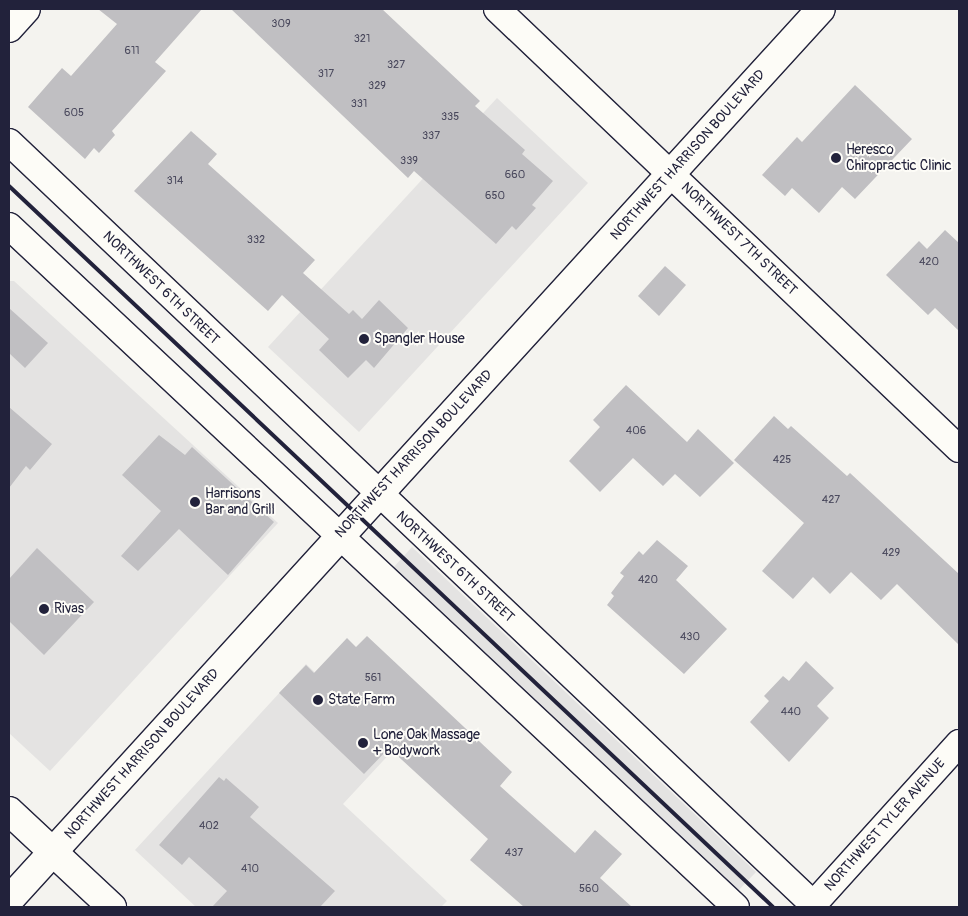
<!DOCTYPE html>
<html>
<head>
<meta charset="utf-8">
<style>
	body { margin:0 }
	#map { position:relative; width:968px; height:916px; overflow:hidden; background:#f4f3ef; font-family:Pangolin,sans-serif }
	div>[style] { position:absolute }
	.built>* { inset:0; background:#e4e3e2 }
	.building>* { inset:0; background:#c0bfc2 }
	.roads { filter:drop-shadow(1px 0 #22223b) drop-shadow(-1px 0 #22223b) drop-shadow(0 1px #22223b) drop-shadow(0 -1px #22223b) }
	.street>* { height:26px; margin:-13px; padding:0 13px; transform-origin:13px; border-radius:13px; background:#fdfcf7 }
	.secondary>* { height:28px; margin:-14px; padding:0 14px; transform-origin:14px; border-radius:14px; background:#fdfcf7 }
	.primary>* { height:28px; margin:-14px; padding:0 14px; transform-origin:14px; border-radius:14px; background:#fdfcf7 }
	.rail>* { height:4px; margin:-2px; padding:0 2px; transform-origin:2px; border-radius:2px; background:#22223b }
	.dots>* { width:14px; height:14px; translate:-50% -50%; box-sizing:border-box; border:2px solid #fdfcf7; border-radius:50% }
	span { translate:-50% -50%; white-space:nowrap; text-align:center; line-height:1.15; -webkit-text-stroke:4px #fdfcf7; paint-order:stroke }
	.number-label { font-size:11px; color:#4a495d }
	.number-label span { -webkit-text-stroke-width:0 }
	.poi-label { font-size:14px; color:#22223b }
	.left { translate:0 -50%; text-align:left }
	.street-label { font-size:14px; color:#22223b }
	.frame { position:absolute; inset:0; border:10px solid #22223b; pointer-events:none }
</style>
</head>
<body>
<div id="map">
	<div class="built">
		<i style="clip-path:polygon(497px 98px,588px 183px,359px 432px,268px 347px)"></i>
		<i style="clip-path:polygon(9px 281px,14px 281px,278px 523px,50px 771px,9px 733px)"></i>
		<i style="clip-path:polygon(412px 547px,756px 872px,737px 892px,393px 568px)"></i>
		<i style="clip-path:polygon(306px 664px,395px 748px,343px 804px,447px 901px,441px 907px,196px 907px,135px 850px)"></i>
	</div>
	<div class="building">
		<i style="clip-path:polygon(98px 9px,202px 9px,155px 62px,166px 71px,112px 131px,115px 135px,99px 153px,94px 148px,85px 159px,28px 107px,62px 68px,71px 76px,117px 24px)"></i>
		<i style="clip-path:polygon(231px 9px,382px 9px,480px 101px,475px 106px,525px 150px,522px 154px,553px 181px,532px 205px,536px 208px,516px 230px,512px 226px,496px 244px,414px 171px,408px 178px)"></i>
		<i style="clip-path:polygon(855px 85px,912px 139px,855px 199px,842px 187px,819px 213px,792px 188px,785px 196px,762px 175px,797px 137px,802px 142px)"></i>
		<i style="clip-path:polygon(191px 131px,217px 154px,208px 164px,315px 260px,303px 273px,349px 314px,353px 310px,362px 319px,379px 300px,408px 328px,374px 368px,366px 360px,348px 378px,319px 350px,329px 339px,282px 295px,268px 311px,134px 191px)"></i>
		<i style="clip-path:polygon(945px 230px,959px 243px,959px 331px,935px 308px,928px 315px,886px 275px,919px 241px,927px 249px)"></i>
		<i style="clip-path:polygon(665px 266px,686px 285px,659px 316px,638px 296px)"></i>
		<i style="clip-path:polygon(9px 308px,48px 343px,25px 368px,9px 353px)"></i>
		<i style="clip-path:polygon(626px 385px,687px 442px,698px 429px,734px 463px,700px 497px,675px 474px,663px 486px,633px 458px,600px 492px,569px 461px,600px 427px,593px 420px)"></i>
		<i style="clip-path:polygon(9px 407px,52px 444px,30px 470px,26px 466px,9px 488px)"></i>
		<i style="clip-path:polygon(774px 416px,788px 429px,791px 426px,847px 476px,850px 473px,959px 574px,959px 645px,897px 584px,881px 600px,851px 572px,830px 594px,813px 577px,793px 599px,762px 571px,804px 523px,734px 460px)"></i>
		<i style="clip-path:polygon(159px 435px,185px 455px,192px 447px,274px 522px,228px 575px,179px 529px,138px 571px,121px 556px,161px 511px,122px 475px)"></i>
		<i style="clip-path:polygon(657px 540px,688px 566px,676px 580px,727px 629px,684px 674px,607px 605px,614px 596px,611px 593px,624px 576px,620px 573px,639px 551px,643px 555px)"></i>
		<i style="clip-path:polygon(37px 548px,94px 602px,44px 655px,9px 621px,9px 579px)"></i>
		<i style="clip-path:polygon(367px 636px,512px 772px,500px 786px,575px 853px,595px 830px,622px 854px,600px 878px,632px 907px,524px 907px,470px 860px,488px 839px,389px 748px,364px 774px,279px 693px,306px 665px,314px 673px,347px 638px,356px 647px)"></i>
		<i style="clip-path:polygon(806px 661px,834px 688px,817px 706px,829px 718px,789px 762px,750px 722px,769px 701px,764px 696px,783px 676px,789px 681px)"></i>
		<i style="clip-path:polygon(219px 777px,224px 781px,226px 778px,259px 807px,250px 817px,335px 891px,320px 907px,212px 907px,227px 891px,189px 857px,182px 865px,159px 845px)"></i>
	</div>
	<div class="roads">
		<div class="street">
			<i style="left:497px;top:9px;width:638px;rotate:43.6deg"></i>
			<i style="left:9px;top:142px;width:1112px;rotate:43.47deg"></i>
			<i style="left:9px;top:226px;width:996px;rotate:43.13deg"></i>
			<i style="left:811px;top:907px;width:221px;rotate:-47.9deg"></i>
		</div>
		<div class="secondary">
			<i style="left:9px;top:811px;width:141px;rotate:43deg"></i>
		</div>
		<div class="primary">
			<i style="left:9px;top:28px;width:25px;rotate:-48deg"></i>
			<i style="left:9px;top:900px;width:1205px;rotate:-47.66deg"></i>
		</div>
	</div>
	<div class="rail">
		<i style="left:9px;top:186px;width:1050px;rotate:43.34deg"></i>
	</div>
	<div class="dots">
		<i style="left:836px;top:158px;background:#22223b"></i>
		<i style="left:364px;top:339px;background:#22223b"></i>
		<i style="left:195px;top:502px;background:#22223b"></i>
		<i style="left:44px;top:609px;background:#22223b"></i>
		<i style="left:318px;top:700px;background:#22223b"></i>
		<i style="left:363px;top:743px;background:#22223b"></i>
	</div>
	<div class="number-label">
		<span style="left:281px;top:24px">309</span>
		<span style="left:362px;top:39px">321</span>
		<span style="left:132px;top:51px">611</span>
		<span style="left:396px;top:65px">327</span>
		<span style="left:326px;top:74px">317</span>
		<span style="left:377px;top:86px">329</span>
		<span style="left:359px;top:104px">331</span>
		<span style="left:74px;top:113px">605</span>
		<span style="left:450px;top:117px">335</span>
		<span style="left:431px;top:136px">337</span>
		<span style="left:409px;top:161px">339</span>
		<span style="left:515px;top:175px">660</span>
		<span style="left:175px;top:181px">314</span>
		<span style="left:495px;top:196px">650</span>
		<span style="left:256px;top:240px">332</span>
		<span style="left:929px;top:262px">420</span>
		<span style="left:636px;top:431px">406</span>
		<span style="left:782px;top:460px">425</span>
		<span style="left:831px;top:500px">427</span>
		<span style="left:891px;top:553px">429</span>
		<span style="left:648px;top:580px">420</span>
		<span style="left:690px;top:637px">430</span>
		<span style="left:373px;top:678px">561</span>
		<span style="left:791px;top:712px">440</span>
		<span style="left:209px;top:826px">402</span>
		<span style="left:514px;top:853px">437</span>
		<span style="left:250px;top:869px">410</span>
		<span style="left:589px;top:889px">560</span>
	</div>
	<div class="poi-label">
		<span class="left" style="left:846px;top:158px">Heresco<br>Chiropractic Clinic</span>
		<span class="left" style="left:374px;top:339px">Spangler House</span>
		<span class="left" style="left:205px;top:502px">Harrisons<br>Bar and Grill</span>
		<span class="left" style="left:54px;top:609px">Rivas</span>
		<span class="left" style="left:328px;top:700px">State Farm</span>
		<span class="left" style="left:373px;top:743px">Lone Oak Massage<br>+ Bodywork</span>
	</div>
	<div class="street-label">
		<span style="left:688px;top:155px;rotate:-48deg">NORTHWEST HARRISON BOULEVARD</span>
		<span style="left:739px;top:239px;rotate:44deg">NORTHWEST 7TH STREET</span>
		<span style="left:161px;top:288px;rotate:44deg">NORTHWEST 6TH STREET</span>
		<span style="left:414px;top:454px;rotate:-47deg">NORTHWEST HARRISON BOULEVARD</span>
		<span style="left:455px;top:567px;rotate:43deg">NORTHWEST 6TH STREET</span>
		<span style="left:142px;top:754px;rotate:-48deg">NORTHWEST HARRISON BOULEVARD</span>
		<span style="left:885px;top:825px;rotate:-48deg">NORTHWEST TYLER AVENUE</span>
	</div>
	<div class="frame"></div>
</div>
</body>
</html>
